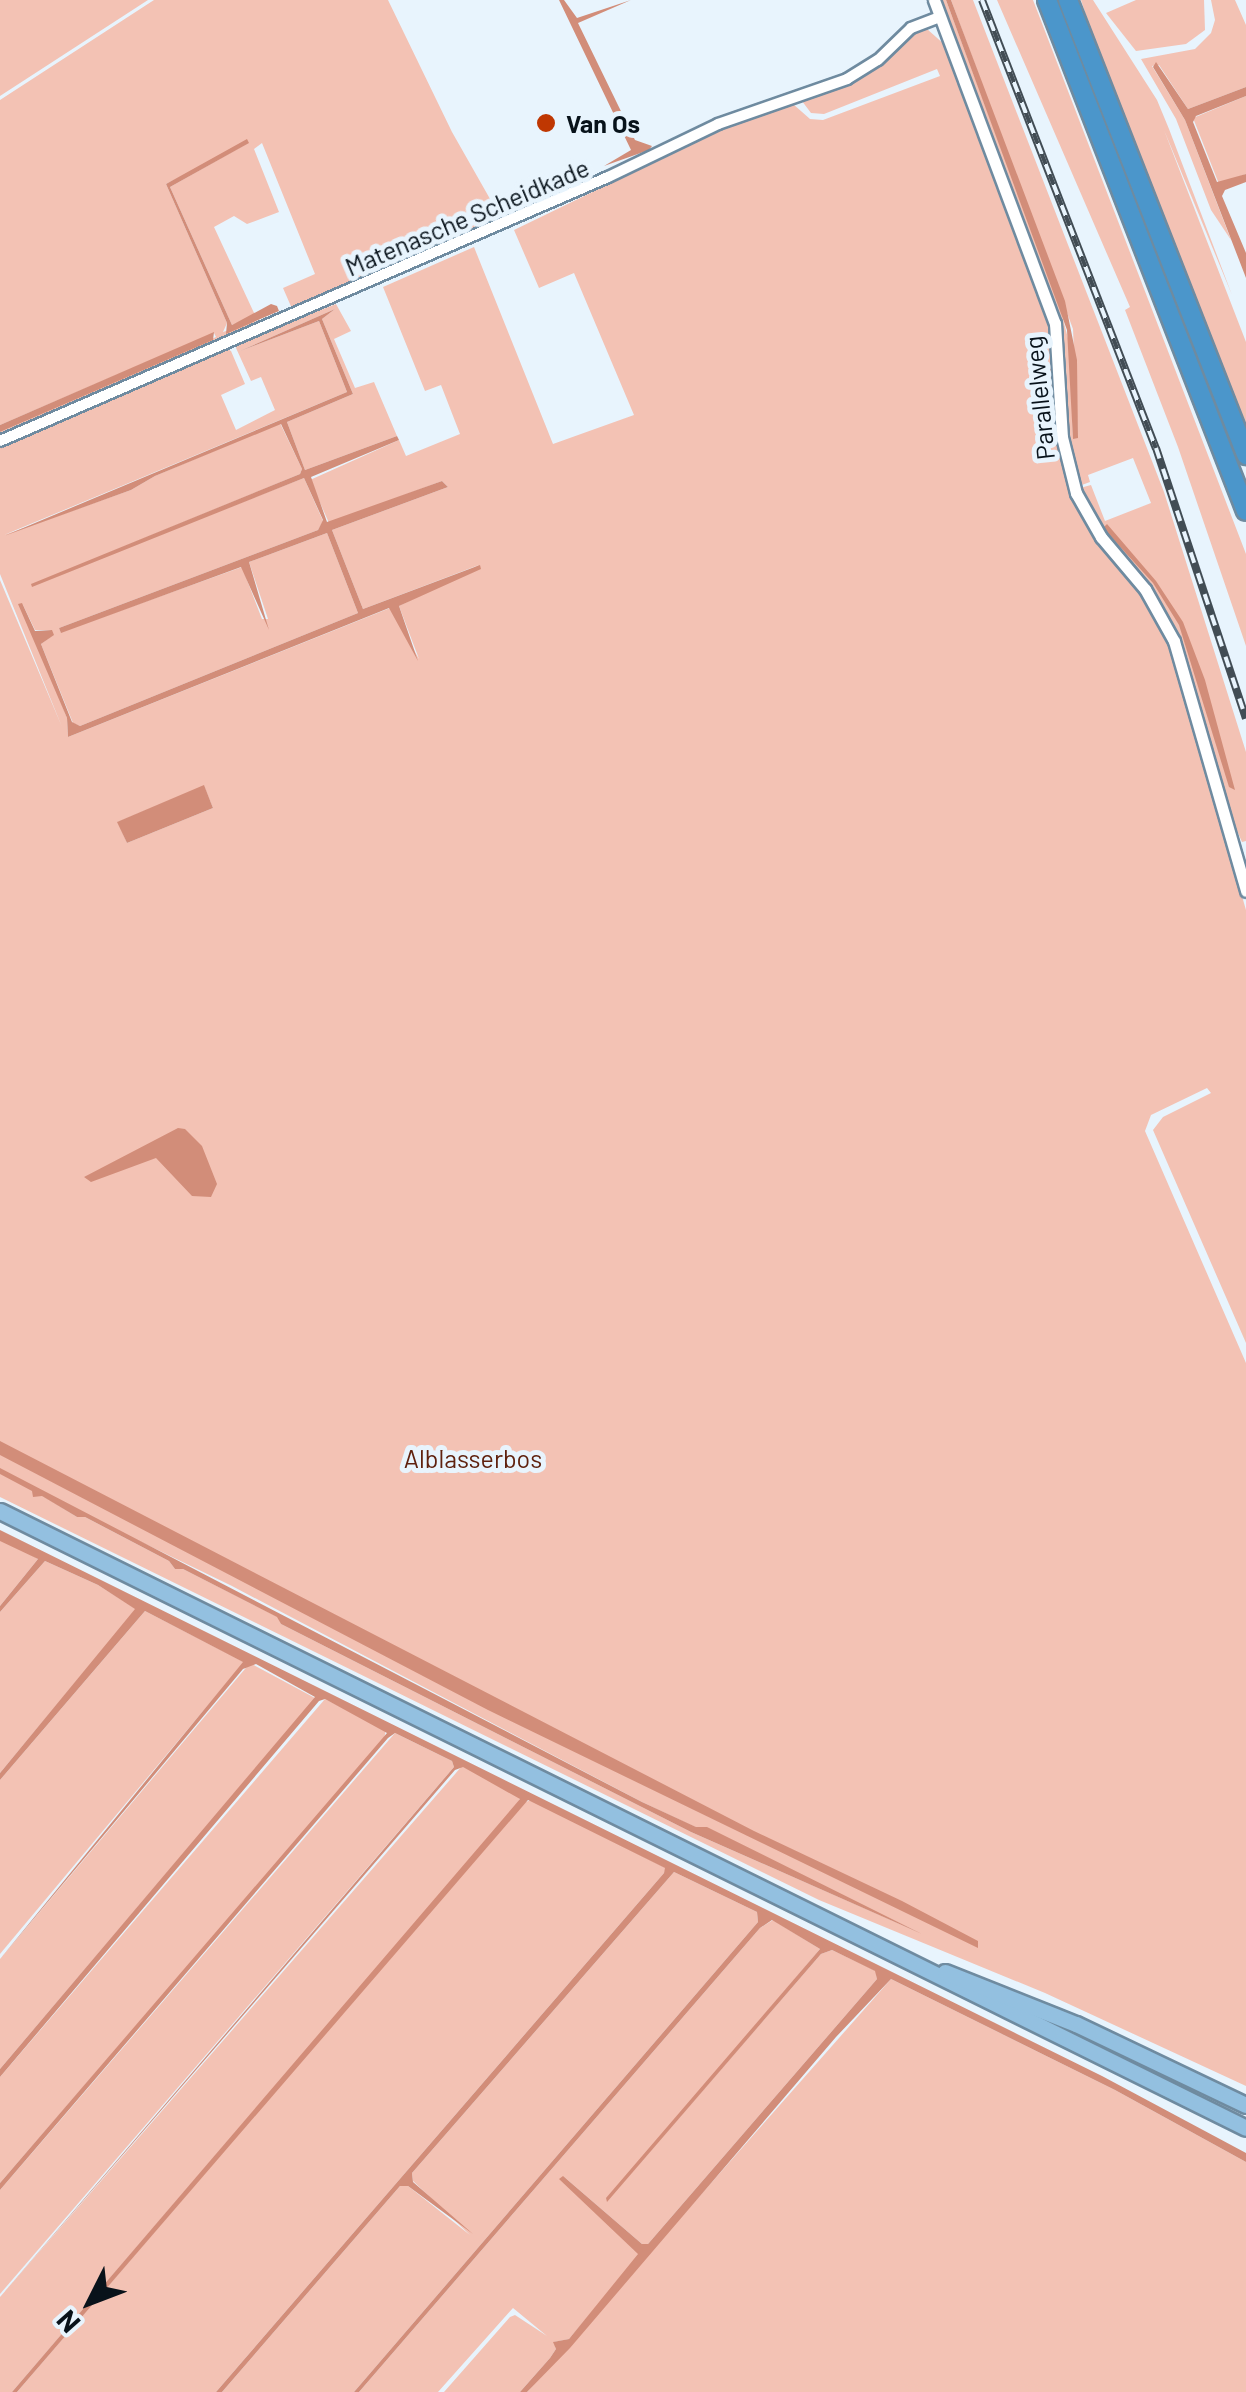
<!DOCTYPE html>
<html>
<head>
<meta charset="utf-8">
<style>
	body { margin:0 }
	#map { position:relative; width:1246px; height:2392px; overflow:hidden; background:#e8f4fd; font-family:Barlow,sans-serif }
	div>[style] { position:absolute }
	.green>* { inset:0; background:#f3c2b4 }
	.water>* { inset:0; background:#d28d79 }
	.roads { filter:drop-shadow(2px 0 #6f8ba0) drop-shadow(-2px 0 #6f8ba0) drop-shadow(0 2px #6f8ba0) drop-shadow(0 -2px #6f8ba0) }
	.minor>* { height:10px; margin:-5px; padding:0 5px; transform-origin:5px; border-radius:5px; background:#fff }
	.tertiary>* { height:11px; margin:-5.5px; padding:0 5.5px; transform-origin:5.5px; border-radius:5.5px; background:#fff }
	.primary>* { height:15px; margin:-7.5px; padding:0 7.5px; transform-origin:7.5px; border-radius:7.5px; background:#93c0e0 }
	.motorway>* { height:18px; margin:-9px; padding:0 9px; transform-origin:9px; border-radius:9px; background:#4b96cb }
	.rail>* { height:8px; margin-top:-4px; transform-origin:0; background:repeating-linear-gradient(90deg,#e8f4fd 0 11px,#424d55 0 22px); box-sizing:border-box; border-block:2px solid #424d55 }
	.dots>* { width:28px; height:28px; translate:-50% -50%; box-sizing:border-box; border:5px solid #e8f4fd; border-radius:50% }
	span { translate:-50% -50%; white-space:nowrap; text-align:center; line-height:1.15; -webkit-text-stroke:10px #e8f4fd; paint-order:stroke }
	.poi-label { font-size:25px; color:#08121a; font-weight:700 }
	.left { translate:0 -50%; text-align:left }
	.street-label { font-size:25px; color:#08121a }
	.park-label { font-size:25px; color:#5f210e }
	.north { position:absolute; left:40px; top:2252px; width:100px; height:100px; -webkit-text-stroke:8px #e8f4fd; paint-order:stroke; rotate:228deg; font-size:28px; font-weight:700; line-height:40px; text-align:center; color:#08121a }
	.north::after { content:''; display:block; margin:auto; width:35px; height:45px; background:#08121a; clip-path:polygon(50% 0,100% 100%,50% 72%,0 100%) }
</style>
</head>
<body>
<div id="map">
	<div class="green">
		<i style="clip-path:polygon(0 0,148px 0,0 96px)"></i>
		<i style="clip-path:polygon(154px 0,388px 0,452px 132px,502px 220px,293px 311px,283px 288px,315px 274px,262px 143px,254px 149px,279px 212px,247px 224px,234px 216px,214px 227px,255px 315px,232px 325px,170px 187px,248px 143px,166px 184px,227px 323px,223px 332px,257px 321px,259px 325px,0 437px,0 432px,216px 337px,214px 333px,0 425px,0 100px)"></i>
		<i style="clip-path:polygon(939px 0,946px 0,1059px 304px,1070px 346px,1073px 438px,1078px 438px,1073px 329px,951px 0,973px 0,1164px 492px,1246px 752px,1246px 841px,1242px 842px,1231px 817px,1185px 658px,1170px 621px,1150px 588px,1098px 526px,1080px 488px,1091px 485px,1105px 521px,1151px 503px,1133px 458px,1088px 475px,1090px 482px,1079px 486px,1067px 439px,1066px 365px,1059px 321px)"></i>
		<i style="clip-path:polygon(997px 0,1033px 0,1038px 13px,1246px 554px,1246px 646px,1178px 447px,1125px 310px,1130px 307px)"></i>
		<i style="clip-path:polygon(1081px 0,1093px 0,1157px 100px,1169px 129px,1232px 295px,1164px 130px,1246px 342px,1246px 431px,1105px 74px)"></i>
		<i style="clip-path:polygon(1136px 0,1204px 0,1205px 30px,1186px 44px,1136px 51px,1106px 13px)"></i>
		<i style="clip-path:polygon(1211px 0,1235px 0,1246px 25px,1246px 87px,1188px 109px,1159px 65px,1152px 66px,1185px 120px,1231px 240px,1211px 210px,1176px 119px,1141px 59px,1195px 49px,1211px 33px,1215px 20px)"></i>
		<i style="clip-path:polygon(evenodd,927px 29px,945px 45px,1048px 319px,1058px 439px,1068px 483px,1084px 521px,1146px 600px,1168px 641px,1246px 910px,1246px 1343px,1153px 1130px,1163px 1117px,1211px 1093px,1207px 1088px,1151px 1115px,1145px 1131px,1246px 1363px,1246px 2086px,1045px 1993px,819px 1900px,0 1497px,0 580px,62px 727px,0 574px,0 446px,225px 348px,231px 351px,245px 384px,221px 395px,236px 430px,275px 410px,261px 377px,251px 381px,236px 348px,238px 342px,336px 304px,351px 331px,334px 339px,355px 388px,374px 382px,397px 436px,305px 470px,287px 422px,353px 394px,322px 319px,335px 309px,240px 351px,319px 321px,347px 392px,4px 535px,131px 490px,155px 476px,280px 423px,302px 469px,300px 474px,31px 585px,304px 478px,323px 521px,318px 530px,59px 628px,61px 632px,242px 567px,262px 619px,268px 619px,249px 562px,327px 533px,358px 613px,80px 726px,73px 723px,41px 644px,53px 635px,51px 630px,35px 630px,22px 603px,67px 718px,68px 737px,390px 608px,419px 659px,399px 606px,479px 565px,363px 609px,332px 530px,448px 487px,442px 481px,329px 523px,310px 480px,399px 440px,406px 456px,460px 434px,441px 385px,425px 391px,383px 287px,474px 247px,553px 444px,634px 415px,574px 273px,539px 288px,514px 230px,735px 123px,793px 104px,810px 119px,823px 120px,940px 76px,937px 69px,824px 114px,811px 113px,802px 101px,863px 77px,914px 32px,927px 29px,204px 786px,213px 808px,127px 843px,118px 822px,204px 786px,927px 29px,30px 1488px,232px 1586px,642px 1802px,918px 1932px,691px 1832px,281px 1624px,278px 1617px,183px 1569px,175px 1569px,169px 1561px,85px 1517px,77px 1517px,30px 1488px)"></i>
		<i style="clip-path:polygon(1246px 96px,1246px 174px,1219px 184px,1193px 118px)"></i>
		<i style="clip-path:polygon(4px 1539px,38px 1559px,0 1606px,0 1541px)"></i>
		<i style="clip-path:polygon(45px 1561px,98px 1585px,136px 1609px,0 1773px,0 1612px)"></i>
		<i style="clip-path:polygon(145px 1611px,244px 1662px,0 1954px,0 1780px)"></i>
		<i style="clip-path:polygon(250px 1663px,315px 1698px,0 2069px,0 1959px)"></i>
		<i style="clip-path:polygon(325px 1699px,386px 1729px,384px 1739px,0 2183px,0 2077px)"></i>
		<i style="clip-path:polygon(395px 1733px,452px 1761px,454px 1767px,0 2294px,0 2190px)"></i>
		<i style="clip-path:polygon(462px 1766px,519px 1795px,520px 1801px,12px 2392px,0 2392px,0 2297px)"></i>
		<i style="clip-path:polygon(531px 1800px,666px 1868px,664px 1873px,216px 2392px,17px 2392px,523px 1803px)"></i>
		<i style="clip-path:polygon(674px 1872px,757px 1912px,758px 1922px,354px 2392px,222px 2392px,400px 2186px,408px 2186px,470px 2235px,413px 2181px,412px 2173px)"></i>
		<i style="clip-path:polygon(773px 1920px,820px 1949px,607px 2201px,821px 1954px,832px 1950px,876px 1971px,877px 1979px,648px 2244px,642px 2244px,563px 2176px,639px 2250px,637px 2258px,569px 2339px,554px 2342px,556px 2349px,550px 2358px,520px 2392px,444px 2392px,510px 2317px,515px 2315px,547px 2336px,513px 2308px,438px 2392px,359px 2392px,760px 1928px)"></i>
		<i style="clip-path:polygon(891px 1979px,1115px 2090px,1246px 2162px,1246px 2392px,527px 2392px)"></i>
	</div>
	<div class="water">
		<i style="clip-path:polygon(559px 0,564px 0,577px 18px,631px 0,578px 23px,635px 140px,652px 146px,649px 150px,604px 166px,631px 150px)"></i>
		<i style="clip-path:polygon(946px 0,951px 0,1065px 301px,1077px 360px,1078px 438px,1073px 439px,1067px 330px)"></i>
		<i style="clip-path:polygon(1156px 62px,1188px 109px,1246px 87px,1246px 96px,1196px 116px,1193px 122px,1217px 182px,1246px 174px,1246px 182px,1225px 190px,1222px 196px,1246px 253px,1246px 278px,1185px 120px,1153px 67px)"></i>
		<i style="clip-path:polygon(247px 139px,249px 143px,170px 187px,232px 325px,271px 304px,277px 306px,279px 311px,226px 334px,227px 323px,166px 184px)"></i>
		<i style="clip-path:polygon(335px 309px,322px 319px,353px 394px,287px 422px,305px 470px,397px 436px,399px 440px,311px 477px,327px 522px,442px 481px,448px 487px,332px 530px,363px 609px,480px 565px,481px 569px,399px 606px,418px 661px,389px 608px,68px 737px,67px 718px,18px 604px,22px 603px,35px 631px,52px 630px,54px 635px,41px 644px,72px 722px,80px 726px,358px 613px,327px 533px,249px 562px,269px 630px,241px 567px,61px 633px,59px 628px,318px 530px,323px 520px,304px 478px,32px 587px,31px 584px,300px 474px,302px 469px,281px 424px,155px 476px,131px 490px,4px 536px,347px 392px,319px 321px,240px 351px)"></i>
		<i style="clip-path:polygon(214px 332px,213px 340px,0 432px,0 425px)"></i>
		<i style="clip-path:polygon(1107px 524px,1156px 581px,1183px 622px,1205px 680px,1235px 790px,1229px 787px,1179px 625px,1153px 583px,1103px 528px)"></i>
		<i style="clip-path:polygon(204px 785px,213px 808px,127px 843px,117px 822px)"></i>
		<i style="clip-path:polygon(178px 1128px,185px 1129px,202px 1146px,217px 1184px,211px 1197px,192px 1196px,156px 1158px,91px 1182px,84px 1177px)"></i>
		<i style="clip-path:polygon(0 1441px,754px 1831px,902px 1901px,978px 1941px,978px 1948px,488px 1710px,0 1455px)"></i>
		<i style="clip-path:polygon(0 1468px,642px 1802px,696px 1827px,707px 1827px,922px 1934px,691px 1832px,281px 1624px,277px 1617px,183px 1569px,175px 1569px,169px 1561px,85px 1517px,77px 1517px,42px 1496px,33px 1497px,32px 1491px,0 1474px)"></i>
		<i style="clip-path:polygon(0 1530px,1102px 2076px,1246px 2153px,1246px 2162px,1115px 2090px,891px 1979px,836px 2037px,570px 2348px,527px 2392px,520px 2392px,550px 2358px,556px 2349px,553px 2342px,569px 2339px,638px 2254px,559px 2179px,563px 2176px,642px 2244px,648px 2244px,877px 1979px,875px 1971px,832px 1950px,821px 1954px,607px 2202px,606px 2198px,820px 1949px,772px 1920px,760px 1928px,359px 2392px,354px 2392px,758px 1922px,757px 1912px,674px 1872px,412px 2173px,413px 2182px,473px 2234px,408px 2186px,400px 2186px,222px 2392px,216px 2392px,664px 1873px,665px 1868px,528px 1800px,17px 2392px,12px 2392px,520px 1799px,463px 1767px,455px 1770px,0 2297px,454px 1767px,452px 1761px,395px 1733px,388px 1738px,0 2190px,0 2183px,387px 1733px,325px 1699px,319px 1701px,0 2077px,0 2069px,315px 1697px,256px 1664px,243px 1669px,0 1959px,243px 1662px,145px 1611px,0 1780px,0 1773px,135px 1609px,98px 1585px,45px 1561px,0 1612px,0 1606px,38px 1559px,0 1541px)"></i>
	</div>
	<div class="roads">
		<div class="minor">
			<i style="left:0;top:441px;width:663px;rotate:-23.47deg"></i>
			<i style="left:608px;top:177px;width:122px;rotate:-25.7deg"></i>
			<i style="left:718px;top:124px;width:137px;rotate:-19.2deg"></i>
			<i style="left:847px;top:79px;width:36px;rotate:-32deg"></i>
			<i style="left:878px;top:60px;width:46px;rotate:-44.1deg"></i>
			<i style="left:911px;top:28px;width:30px;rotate:-21deg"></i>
		</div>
		<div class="tertiary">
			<i style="left:934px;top:0;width:345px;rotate:69.5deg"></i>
			<i style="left:1055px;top:323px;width:114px;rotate:86.5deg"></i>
			<i style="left:1062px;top:437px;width:58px;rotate:76deg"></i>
			<i style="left:1076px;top:493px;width:51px;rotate:60.4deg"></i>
			<i style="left:1101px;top:537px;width:68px;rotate:49.8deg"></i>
			<i style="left:1145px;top:589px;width:60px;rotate:60.9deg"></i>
			<i style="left:1174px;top:641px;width:260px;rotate:73.9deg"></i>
		</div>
		<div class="primary">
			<i style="left:0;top:1511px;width:1390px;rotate:26.34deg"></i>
			<i style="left:945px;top:1972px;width:141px;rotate:21.7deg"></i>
			<i style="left:1076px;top:2024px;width:188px;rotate:25.5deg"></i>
		</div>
		<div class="motorway">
			<i style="left:1047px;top:0;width:548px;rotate:68.72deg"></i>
			<i style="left:1068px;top:0;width:489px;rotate:68.6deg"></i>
		</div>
	</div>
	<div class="rail">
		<i style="left:982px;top:0;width:481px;rotate:68.8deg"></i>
		<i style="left:1156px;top:448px;width:285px;rotate:71.6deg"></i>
	</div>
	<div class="dots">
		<i style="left:546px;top:123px;background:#bf3702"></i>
	</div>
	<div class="poi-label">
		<span class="left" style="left:566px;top:123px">Van Os</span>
	</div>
	<div class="street-label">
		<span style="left:467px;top:217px;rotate:-23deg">Matenasche Scheidkade</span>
		<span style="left:1039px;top:398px;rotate:-96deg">Parallelweg</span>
	</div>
	<div class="park-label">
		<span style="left:473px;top:1458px">Alblasserbos</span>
	</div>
	<div class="north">N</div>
</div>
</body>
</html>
